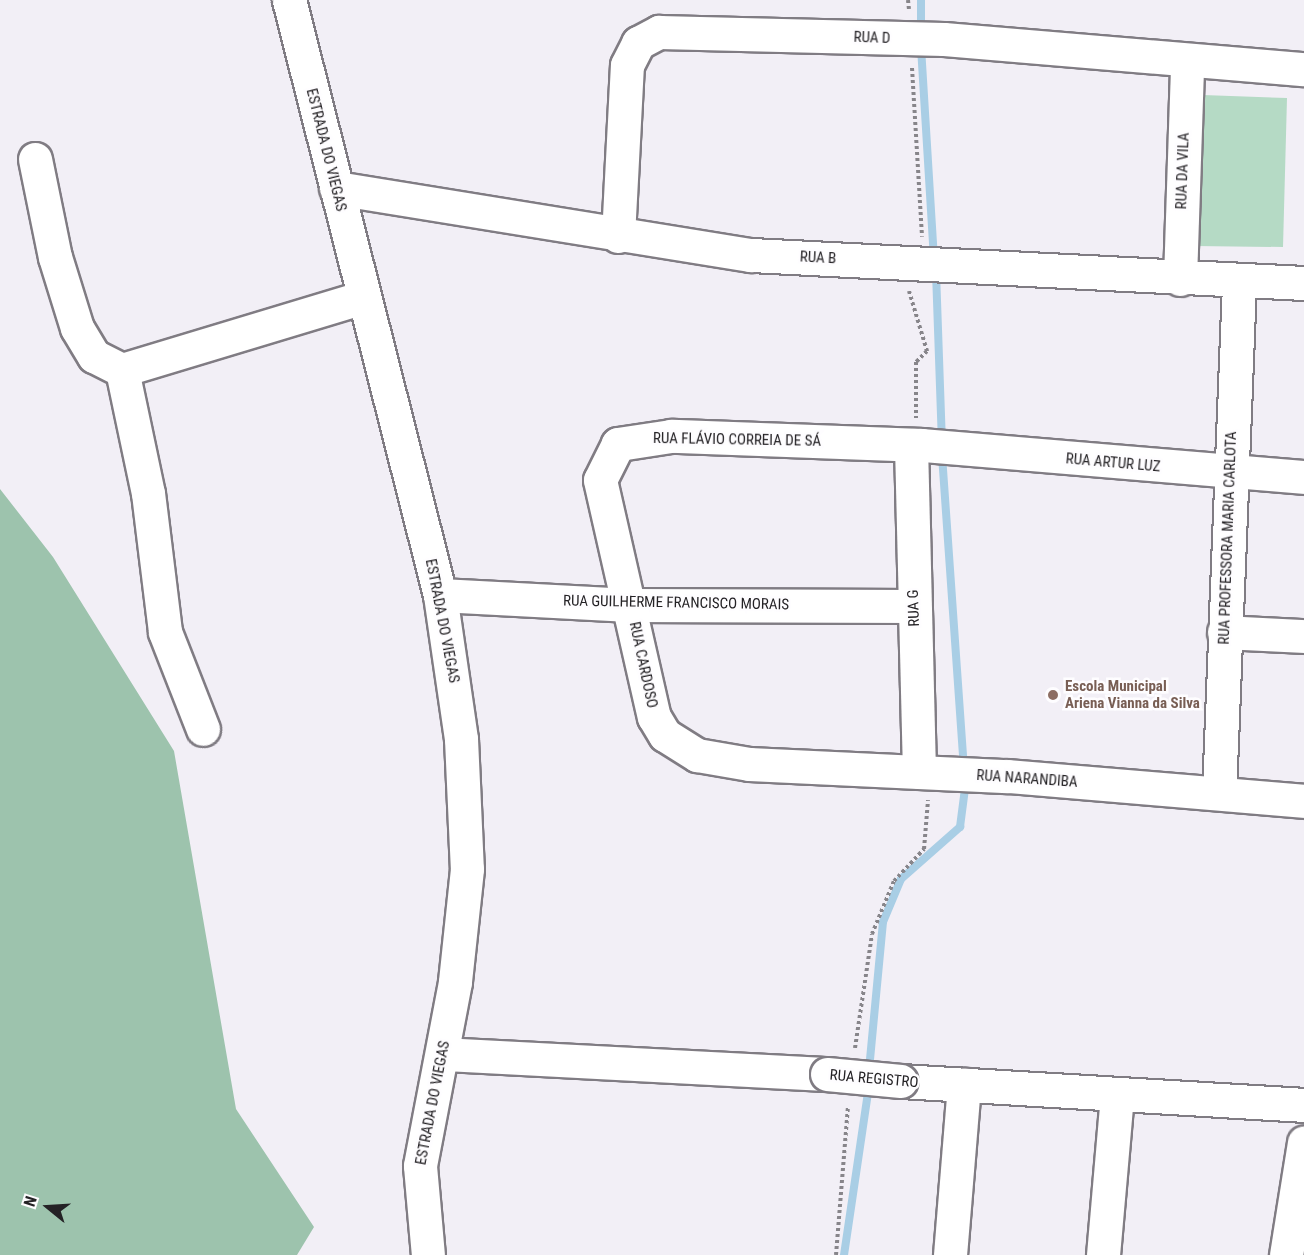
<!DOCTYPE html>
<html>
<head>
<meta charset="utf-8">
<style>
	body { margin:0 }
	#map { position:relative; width:1304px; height:1255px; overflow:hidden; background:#f2eff6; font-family:"Roboto Condensed",sans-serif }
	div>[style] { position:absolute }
	.green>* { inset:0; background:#b5dac5 }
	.forest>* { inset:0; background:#9dc3ad }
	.stream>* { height:8px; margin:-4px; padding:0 4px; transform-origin:4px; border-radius:4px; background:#a9cee5 }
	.path>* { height:4px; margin-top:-2px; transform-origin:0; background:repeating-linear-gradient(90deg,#87858a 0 3px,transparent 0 6px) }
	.roads { filter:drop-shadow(2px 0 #807c83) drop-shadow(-2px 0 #807c83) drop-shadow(0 2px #807c83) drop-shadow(0 -2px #807c83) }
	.minor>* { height:33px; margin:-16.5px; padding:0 16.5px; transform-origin:16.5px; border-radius:16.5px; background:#fff }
	.bridges { filter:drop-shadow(2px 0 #807c83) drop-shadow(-2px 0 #807c83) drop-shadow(0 2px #807c83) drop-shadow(0 -2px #807c83) }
	.minor-bridge>* { height:33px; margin:-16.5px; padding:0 16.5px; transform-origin:16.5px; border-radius:16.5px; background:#fff }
	.dots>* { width:16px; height:16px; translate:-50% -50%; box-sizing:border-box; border:3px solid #fefdff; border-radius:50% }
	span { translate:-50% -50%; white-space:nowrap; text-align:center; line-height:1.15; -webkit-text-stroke:5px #fefdff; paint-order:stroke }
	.street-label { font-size:15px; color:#242225 }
	.education-label { font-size:15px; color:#785e54; font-weight:700 }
	.left { translate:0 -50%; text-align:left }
	.north { position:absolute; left:18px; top:1177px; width:60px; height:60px; -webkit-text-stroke:4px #fefdff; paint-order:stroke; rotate:288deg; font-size:16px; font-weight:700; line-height:24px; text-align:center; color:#242225 }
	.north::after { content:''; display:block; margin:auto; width:21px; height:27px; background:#242225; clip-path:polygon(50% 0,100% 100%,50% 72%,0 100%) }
</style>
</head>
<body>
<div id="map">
	<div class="green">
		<i style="clip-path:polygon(1203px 95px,1287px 98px,1283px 247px,1195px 246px)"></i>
	</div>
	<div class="forest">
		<i style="clip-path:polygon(0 489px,53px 557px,174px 751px,236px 1109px,314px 1227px,297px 1255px,0 1255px)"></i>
	</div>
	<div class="stream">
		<i style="left:921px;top:32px;width:32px;rotate:-90deg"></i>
		<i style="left:921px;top:47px;width:210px;rotate:86.5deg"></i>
		<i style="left:936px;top:272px;width:168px;rotate:88deg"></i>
		<i style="left:942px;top:455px;width:312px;rotate:86deg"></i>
		<i style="left:869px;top:1070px;width:149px;rotate:-84.6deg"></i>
		<i style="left:883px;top:922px;width:47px;rotate:-67.3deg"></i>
		<i style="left:901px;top:879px;width:79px;rotate:-41.4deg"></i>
		<i style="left:960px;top:827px;width:46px;rotate:-82.6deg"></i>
		<i style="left:844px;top:1255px;width:172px;rotate:-81.6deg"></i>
	</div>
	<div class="path">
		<i style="left:908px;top:0;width:9px;rotate:84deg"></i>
		<i style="left:912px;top:68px;width:169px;rotate:86.6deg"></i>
		<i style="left:909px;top:291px;width:63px;rotate:73.3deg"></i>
		<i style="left:927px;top:351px;width:16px;rotate:135deg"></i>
		<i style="left:916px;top:362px;width:56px;rotate:90deg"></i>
		<i style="left:855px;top:1048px;width:115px;rotate:-81.5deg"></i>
		<i style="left:872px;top:934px;width:57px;rotate:-67.5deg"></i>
		<i style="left:894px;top:881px;width:44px;rotate:-46.8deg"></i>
		<i style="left:924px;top:849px;width:49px;rotate:-85.3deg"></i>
		<i style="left:836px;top:1255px;width:149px;rotate:-85.4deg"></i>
	</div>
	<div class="roads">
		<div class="minor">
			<i style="left:289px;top:0;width:614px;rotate:75.76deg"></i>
			<i style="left:440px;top:595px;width:146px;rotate:81.7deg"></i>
			<i style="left:461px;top:739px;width:130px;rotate:87.4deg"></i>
			<i style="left:467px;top:869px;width:114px;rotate:96.1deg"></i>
			<i style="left:455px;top:982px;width:187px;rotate:100.8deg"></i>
			<i style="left:420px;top:1166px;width:89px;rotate:84.9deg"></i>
			<i style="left:35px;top:159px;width:100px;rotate:78.5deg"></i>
			<i style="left:55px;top:257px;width:74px;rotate:72.8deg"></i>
			<i style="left:77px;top:328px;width:33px;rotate:59deg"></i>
			<i style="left:94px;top:356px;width:31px;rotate:27deg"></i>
			<i style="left:336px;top:188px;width:420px;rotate:9.2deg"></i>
			<i style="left:751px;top:255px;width:554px;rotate:2.9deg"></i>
			<i style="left:618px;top:236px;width:171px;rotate:-87deg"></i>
			<i style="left:627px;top:65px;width:25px;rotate:-63deg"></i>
			<i style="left:638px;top:43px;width:24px;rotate:-28deg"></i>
			<i style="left:659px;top:32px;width:285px;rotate:1.4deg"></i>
			<i style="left:944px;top:39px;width:361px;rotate:4.8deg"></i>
			<i style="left:1180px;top:279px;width:216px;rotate:-88.1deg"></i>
			<i style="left:122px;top:370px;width:126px;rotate:78.1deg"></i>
			<i style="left:148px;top:493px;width:140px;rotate:83deg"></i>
			<i style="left:165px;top:632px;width:104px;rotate:68.6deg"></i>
			<i style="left:122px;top:370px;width:249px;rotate:-16.8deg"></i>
			<i style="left:911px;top:445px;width:327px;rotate:88.6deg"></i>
			<i style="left:1304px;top:477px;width:383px;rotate:-175.2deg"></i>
			<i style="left:922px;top:445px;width:251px;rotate:-177.9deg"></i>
			<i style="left:671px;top:436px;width:54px;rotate:171.4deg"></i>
			<i style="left:618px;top:444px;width:40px;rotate:116.6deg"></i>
			<i style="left:600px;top:480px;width:243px;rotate:77.2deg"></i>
			<i style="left:654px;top:717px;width:21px;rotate:59deg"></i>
			<i style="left:665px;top:735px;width:38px;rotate:32deg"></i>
			<i style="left:697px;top:755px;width:53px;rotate:9.8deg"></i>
			<i style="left:749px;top:764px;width:259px;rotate:2.7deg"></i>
			<i style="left:1008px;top:776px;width:297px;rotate:4.8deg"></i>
			<i style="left:440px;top:595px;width:190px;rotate:3deg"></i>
			<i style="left:630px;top:605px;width:283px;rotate:0.2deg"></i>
			<i style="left:1224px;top:632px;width:80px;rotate:2.9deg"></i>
			<i style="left:1219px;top:793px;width:509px;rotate:-87.75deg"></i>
			<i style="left:443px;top:1054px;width:385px;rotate:3deg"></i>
			<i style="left:901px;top:1081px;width:404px;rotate:3.4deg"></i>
			<i style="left:950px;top:1255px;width:171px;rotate:-85.3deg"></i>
			<i style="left:1103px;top:1255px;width:160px;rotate:-85deg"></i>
			<i style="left:1286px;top:1255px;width:114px;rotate:-80.9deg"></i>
		</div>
	</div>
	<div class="bridges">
		<div class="minor-bridge">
			<i style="left:827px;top:1074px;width:74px;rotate:5.4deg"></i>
		</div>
	</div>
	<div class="dots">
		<i style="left:1053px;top:695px;background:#8d6e63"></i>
	</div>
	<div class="street-label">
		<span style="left:872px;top:38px;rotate:2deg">RUA D</span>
		<span style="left:326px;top:150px;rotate:76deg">ESTRADA DO VIEGAS</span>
		<span style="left:1183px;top:171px;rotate:-88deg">RUA DA VILA</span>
		<span style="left:818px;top:258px;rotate:3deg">RUA B</span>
		<span style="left:737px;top:440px;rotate:1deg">RUA FLÁVIO CORREIA DE SÁ</span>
		<span style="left:1113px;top:463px;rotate:5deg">RUA ARTUR LUZ</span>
		<span style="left:1228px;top:538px;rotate:-88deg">RUA PROFESSORA MARIA CARLOTA</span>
		<span style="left:676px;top:603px;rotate:1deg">RUA GUILHERME FRANCISCO MORAIS</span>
		<span style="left:914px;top:608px;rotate:-92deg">RUA G</span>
		<span style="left:442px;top:621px;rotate:79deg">ESTRADA DO VIEGAS</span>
		<span style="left:643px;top:665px;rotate:78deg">RUA CARDOSO</span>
		<span style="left:1027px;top:779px;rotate:4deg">RUA NARANDIBA</span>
		<span style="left:874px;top:1079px;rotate:5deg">RUA REGISTRO</span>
		<span style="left:433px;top:1103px;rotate:-79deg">ESTRADA DO VIEGAS</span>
	</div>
	<div class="education-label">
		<span class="left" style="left:1065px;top:695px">Escola Municipal<br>Ariena Vianna da Silva</span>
	</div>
	<div class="north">N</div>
</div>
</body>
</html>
